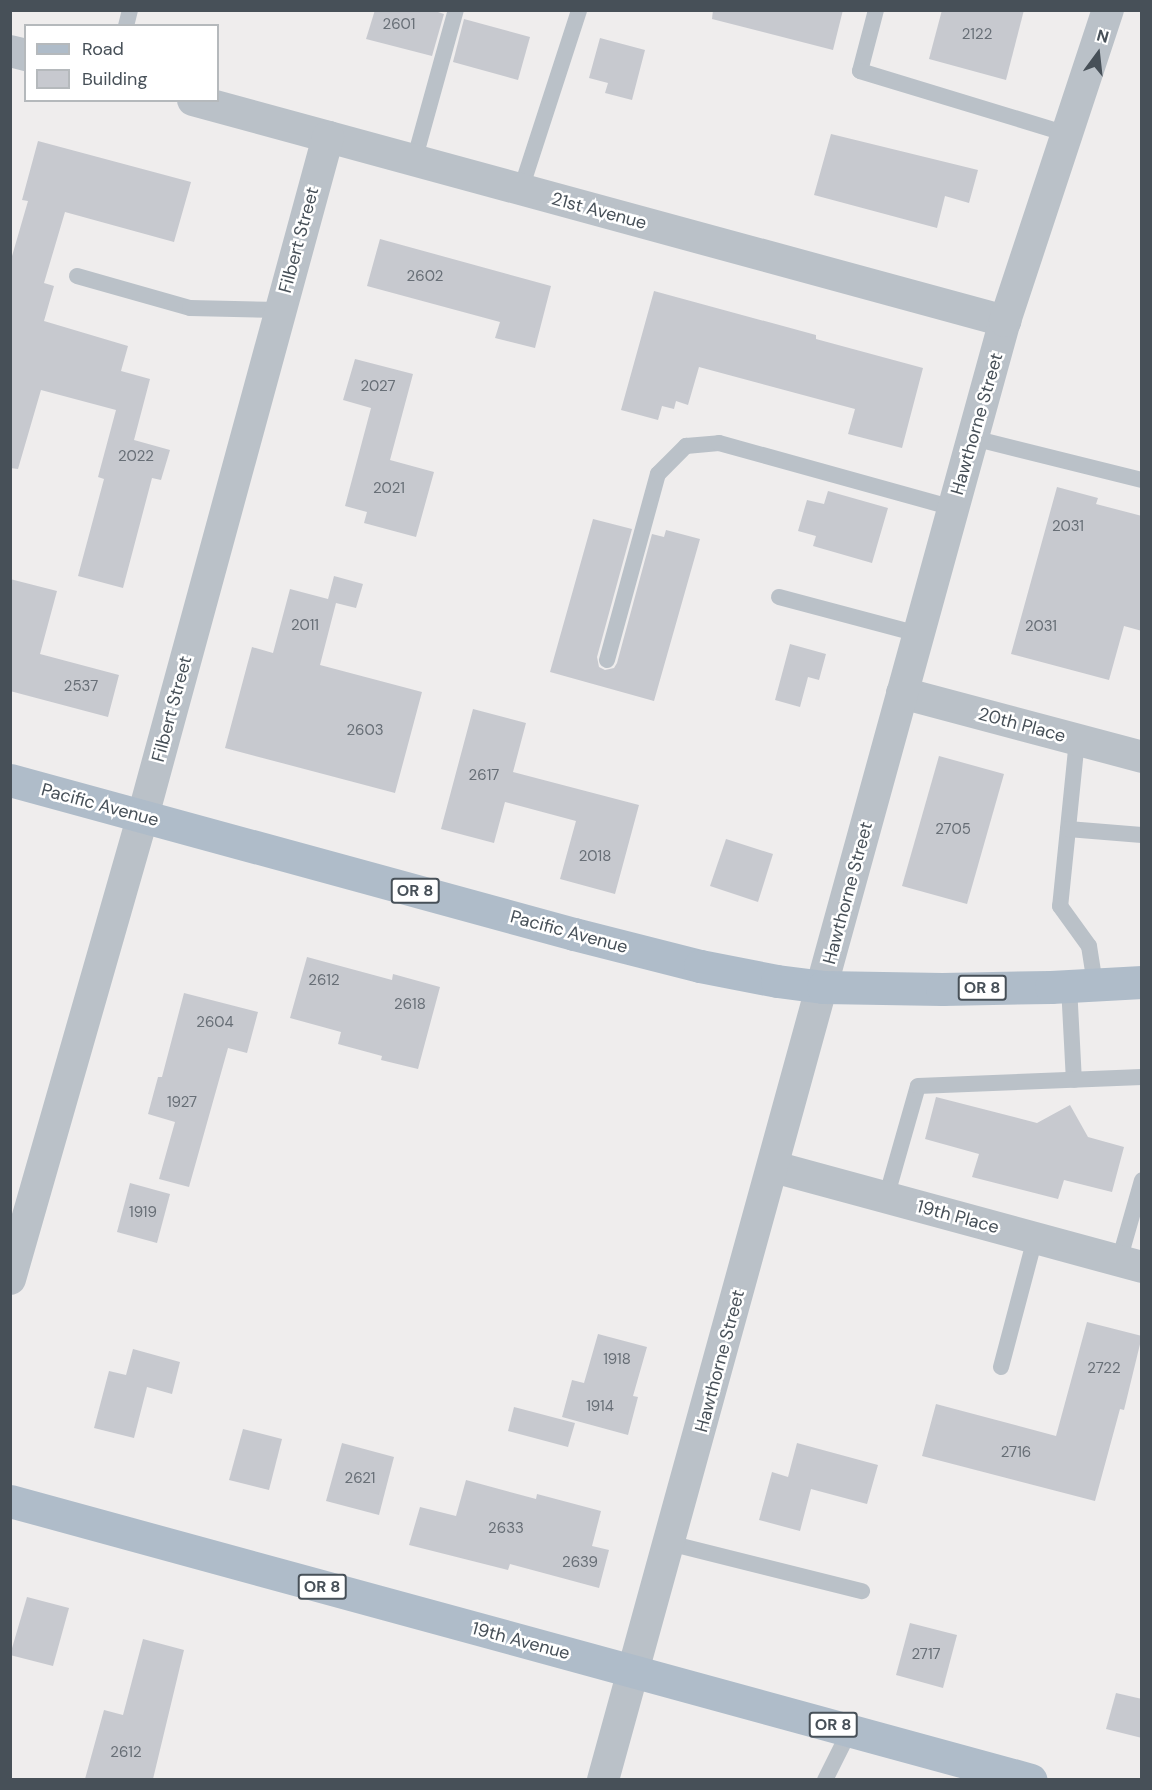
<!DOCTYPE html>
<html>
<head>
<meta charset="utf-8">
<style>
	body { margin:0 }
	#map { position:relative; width:1152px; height:1790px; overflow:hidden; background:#efeded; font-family:"DM Sans",sans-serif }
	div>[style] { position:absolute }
	.building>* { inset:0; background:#c7c9cf }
	.lane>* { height:16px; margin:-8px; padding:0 8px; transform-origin:8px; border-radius:8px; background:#bac1c8 }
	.street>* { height:32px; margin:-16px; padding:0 16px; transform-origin:16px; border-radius:16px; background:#bac1c8 }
	.primary>* { height:33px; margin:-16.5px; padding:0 16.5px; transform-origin:16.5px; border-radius:16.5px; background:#afbcc9 }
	span { translate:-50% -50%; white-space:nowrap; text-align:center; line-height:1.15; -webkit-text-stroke:5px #fff; paint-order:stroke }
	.number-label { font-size:15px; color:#676e76 }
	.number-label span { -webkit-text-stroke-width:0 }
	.shield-label span { padding:2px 4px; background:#fff; border:2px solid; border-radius:4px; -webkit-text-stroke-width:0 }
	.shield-label { font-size:16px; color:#475058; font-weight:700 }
	.street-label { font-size:18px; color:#475058 }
	.frame { position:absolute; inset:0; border:12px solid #475058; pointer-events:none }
	.legend { position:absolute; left:24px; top:24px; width:195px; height:78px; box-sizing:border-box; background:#fff; border:2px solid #b5b9bc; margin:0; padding:8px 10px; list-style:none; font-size:18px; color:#475058 }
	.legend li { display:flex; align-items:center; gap:12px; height:30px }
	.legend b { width:30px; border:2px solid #b5b9bc }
	.north { position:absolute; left:1068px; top:24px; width:60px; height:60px; -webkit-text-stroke:4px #fff; paint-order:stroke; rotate:15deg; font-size:16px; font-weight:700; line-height:24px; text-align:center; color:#475058 }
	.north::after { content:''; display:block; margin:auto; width:21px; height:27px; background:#475058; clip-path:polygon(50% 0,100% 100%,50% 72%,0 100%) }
</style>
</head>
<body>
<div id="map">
	<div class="building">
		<i style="clip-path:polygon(375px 10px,432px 10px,444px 14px,432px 56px,366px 39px)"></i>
		<i style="clip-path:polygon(713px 10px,843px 10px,833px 50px,712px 19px)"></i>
		<i style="clip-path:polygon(942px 10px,1024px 10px,1006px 80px,929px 59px)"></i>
		<i style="clip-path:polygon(464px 19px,530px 37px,518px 80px,453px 62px)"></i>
		<i style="clip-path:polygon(600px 38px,645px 50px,632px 100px,605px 93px,608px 83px,589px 78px)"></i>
		<i style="clip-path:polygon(831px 134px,978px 170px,969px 203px,945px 196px,937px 228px,814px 195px)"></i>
		<i style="clip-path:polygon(38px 141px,191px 182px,174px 242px,65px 212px,44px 283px,54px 286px,44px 321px,128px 346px,121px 371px,150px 379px,134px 440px,170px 450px,161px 480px,152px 478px,123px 588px,78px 576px,104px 479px,98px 477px,116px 410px,41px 390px,18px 469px,10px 468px,10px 263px,28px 201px,22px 200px)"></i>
		<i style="clip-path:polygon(380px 239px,551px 286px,535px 348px,495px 338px,500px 322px,367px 286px)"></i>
		<i style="clip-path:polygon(654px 291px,816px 335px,816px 339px,923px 368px,902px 448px,848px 434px,855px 409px,699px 367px,688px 405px,676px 401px,674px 409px,662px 406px,658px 420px,621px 410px)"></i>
		<i style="clip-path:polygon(355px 359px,413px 374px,390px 460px,434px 472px,416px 537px,364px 523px,367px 512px,345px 506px,371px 408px,343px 400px)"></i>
		<i style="clip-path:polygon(1057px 487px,1098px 498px,1096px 504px,1142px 516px,1142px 631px,1124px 626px,1109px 680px,1011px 654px)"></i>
		<i style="clip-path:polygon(828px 491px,888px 508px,872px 563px,813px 546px,816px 536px,798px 531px,807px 500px,824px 504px)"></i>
		<i style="clip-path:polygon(593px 519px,632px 529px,597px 657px,599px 667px,605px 670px,614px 668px,617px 663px,652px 534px,664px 537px,666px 530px,700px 539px,654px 701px,550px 672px)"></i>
		<i style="clip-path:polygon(334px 576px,363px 584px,356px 608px,336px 603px,320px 665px,422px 692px,395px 793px,225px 748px,252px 647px,273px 653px,290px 589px,328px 599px)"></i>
		<i style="clip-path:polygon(10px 579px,57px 591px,40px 654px,119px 675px,108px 717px,10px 691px)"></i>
		<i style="clip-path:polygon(790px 644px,826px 654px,819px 680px,808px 677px,800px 707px,775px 700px)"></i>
		<i style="clip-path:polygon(473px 709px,526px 723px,513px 772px,639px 805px,615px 894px,560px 879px,576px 821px,505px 802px,494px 843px,441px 829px)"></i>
		<i style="clip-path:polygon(939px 756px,1004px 774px,967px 904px,902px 886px)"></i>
		<i style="clip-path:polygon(726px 839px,773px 854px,758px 902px,710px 886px)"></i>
		<i style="clip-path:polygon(307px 957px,392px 980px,393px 974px,440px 987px,418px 1069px,381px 1060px,382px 1056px,338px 1044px,341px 1032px,290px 1018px)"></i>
		<i style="clip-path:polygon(184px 993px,258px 1012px,247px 1053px,228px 1048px,189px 1187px,159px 1179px,175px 1122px,148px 1114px,158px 1077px,162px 1077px)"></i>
		<i style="clip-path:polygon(936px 1097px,1037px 1123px,1070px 1105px,1088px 1137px,1124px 1147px,1112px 1192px,1064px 1180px,1058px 1199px,972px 1177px,979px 1154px,925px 1139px)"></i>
		<i style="clip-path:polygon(130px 1183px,170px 1194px,157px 1243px,117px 1232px)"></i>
		<i style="clip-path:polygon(1087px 1322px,1142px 1336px,1124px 1410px,1120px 1409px,1095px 1501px,922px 1456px,936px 1404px,1056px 1436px)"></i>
		<i style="clip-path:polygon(598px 1334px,647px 1347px,633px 1396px,638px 1397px,628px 1435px,562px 1417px,572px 1380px,584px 1383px)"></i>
		<i style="clip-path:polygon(133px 1349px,180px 1362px,172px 1394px,147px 1387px,134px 1438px,94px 1428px,109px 1371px,126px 1375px)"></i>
		<i style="clip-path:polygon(514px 1407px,575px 1423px,568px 1447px,508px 1431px)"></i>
		<i style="clip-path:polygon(243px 1429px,282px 1439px,269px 1490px,229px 1480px)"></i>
		<i style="clip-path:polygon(342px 1443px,394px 1457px,379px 1515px,326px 1501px)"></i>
		<i style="clip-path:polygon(797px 1443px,878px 1465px,867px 1504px,811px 1489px,800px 1531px,759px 1520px,772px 1472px,788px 1477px)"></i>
		<i style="clip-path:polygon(466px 1480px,536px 1499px,537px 1494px,601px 1511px,592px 1546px,609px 1550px,599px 1588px,510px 1564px,508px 1570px,409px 1545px,420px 1507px,456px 1516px)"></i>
		<i style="clip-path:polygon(27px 1597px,69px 1608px,53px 1666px,10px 1655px)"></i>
		<i style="clip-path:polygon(910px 1623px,957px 1635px,943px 1688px,896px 1675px)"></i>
		<i style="clip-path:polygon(143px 1639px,184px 1650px,153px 1779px,85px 1779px,104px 1710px,123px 1715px)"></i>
		<i style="clip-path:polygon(1116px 1693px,1142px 1699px,1142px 1738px,1106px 1729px)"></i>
	</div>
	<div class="lane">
		<i style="left:876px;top:10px;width:63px;rotate:104.7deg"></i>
		<i style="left:860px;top:71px;width:216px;rotate:16.9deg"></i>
		<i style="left:126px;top:26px;width:16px;rotate:-76deg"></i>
		<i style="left:414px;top:161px;width:157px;rotate:-74.5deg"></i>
		<i style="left:521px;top:189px;width:188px;rotate:-72deg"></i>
		<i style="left:77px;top:276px;width:117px;rotate:15.8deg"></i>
		<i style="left:190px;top:308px;width:90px;rotate:1.3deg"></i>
		<i style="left:973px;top:438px;width:174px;rotate:14deg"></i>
		<i style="left:779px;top:597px;width:144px;rotate:14.9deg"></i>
		<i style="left:607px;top:660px;width:193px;rotate:-74.7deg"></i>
		<i style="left:658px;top:474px;width:40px;rotate:-45deg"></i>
		<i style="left:686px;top:446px;width:33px;rotate:-5deg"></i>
		<i style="left:719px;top:443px;width:243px;rotate:15.5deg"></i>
		<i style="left:1077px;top:740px;width:167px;rotate:95.8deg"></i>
		<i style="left:1060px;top:906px;width:49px;rotate:54.1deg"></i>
		<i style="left:1089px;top:946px;width:39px;rotate:81deg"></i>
		<i style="left:1068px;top:829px;width:74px;rotate:4.6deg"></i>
		<i style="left:1069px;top:986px;width:94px;rotate:87deg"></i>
		<i style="left:886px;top:1198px;width:116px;rotate:-74.1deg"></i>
		<i style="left:918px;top:1086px;width:224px;rotate:-2.3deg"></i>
		<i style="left:1119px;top:1261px;width:84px;rotate:-74.1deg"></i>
		<i style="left:1001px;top:1367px;width:133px;rotate:-75.2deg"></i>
		<i style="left:669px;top:1543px;width:199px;rotate:14deg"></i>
		<i style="left:825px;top:1780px;width:56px;rotate:-63.4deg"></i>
	</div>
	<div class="street">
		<i style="left:10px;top:51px;width:16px;rotate:14deg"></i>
		<i style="left:193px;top:100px;width:842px;rotate:15.23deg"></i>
		<i style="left:902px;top:693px;width:248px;rotate:14.9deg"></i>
		<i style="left:774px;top:1167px;width:381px;rotate:15.2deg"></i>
		<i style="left:10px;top:1279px;width:482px;rotate:-74deg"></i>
		<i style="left:143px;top:816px;width:704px;rotate:-74.76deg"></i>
		<i style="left:603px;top:1780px;width:1513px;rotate:-74.6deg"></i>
		<i style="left:1005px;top:321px;width:328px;rotate:-71.7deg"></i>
	</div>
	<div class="primary">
		<i style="left:10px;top:780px;width:585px;rotate:15.27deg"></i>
		<i style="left:574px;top:934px;width:130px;rotate:14.3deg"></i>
		<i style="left:700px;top:966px;width:78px;rotate:11deg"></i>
		<i style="left:777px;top:981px;width:46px;rotate:7.4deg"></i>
		<i style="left:823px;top:987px;width:119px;rotate:1deg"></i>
		<i style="left:942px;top:989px;width:109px;rotate:-1.1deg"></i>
		<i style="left:1051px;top:987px;width:91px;rotate:-3.1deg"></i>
		<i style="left:10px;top:1501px;width:1058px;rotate:15.28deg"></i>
	</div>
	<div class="number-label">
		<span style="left:399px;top:25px">2601</span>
		<span style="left:977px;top:35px">2122</span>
		<span style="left:425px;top:277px">2602</span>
		<span style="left:378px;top:387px">2027</span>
		<span style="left:136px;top:457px">2022</span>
		<span style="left:389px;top:489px">2021</span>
		<span style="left:1068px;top:527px">2031</span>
		<span style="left:305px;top:626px">2011</span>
		<span style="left:1041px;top:627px">2031</span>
		<span style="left:81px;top:687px">2537</span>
		<span style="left:365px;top:731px">2603</span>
		<span style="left:484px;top:776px">2617</span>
		<span style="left:953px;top:830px">2705</span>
		<span style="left:595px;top:857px">2018</span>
		<span style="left:324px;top:981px">2612</span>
		<span style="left:410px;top:1005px">2618</span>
		<span style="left:215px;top:1023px">2604</span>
		<span style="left:182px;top:1103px">1927</span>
		<span style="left:143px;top:1213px">1919</span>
		<span style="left:617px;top:1360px">1918</span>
		<span style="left:1104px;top:1369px">2722</span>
		<span style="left:600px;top:1407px">1914</span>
		<span style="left:1016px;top:1453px">2716</span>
		<span style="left:360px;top:1479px">2621</span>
		<span style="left:506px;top:1529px">2633</span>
		<span style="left:580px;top:1563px">2639</span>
		<span style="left:926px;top:1655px">2717</span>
		<span style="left:126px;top:1753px">2612</span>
	</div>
	<div class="shield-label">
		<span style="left:415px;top:891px">OR 8</span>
		<span style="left:982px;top:988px">OR 8</span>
		<span style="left:322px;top:1587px">OR 8</span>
		<span style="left:833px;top:1725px">OR 8</span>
	</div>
	<div class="street-label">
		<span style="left:599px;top:211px;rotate:15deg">21st Avenue</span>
		<span style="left:299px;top:240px;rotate:-75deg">Filbert Street</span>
		<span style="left:977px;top:424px;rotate:-74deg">Hawthorne Street</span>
		<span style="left:172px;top:709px;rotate:-75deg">Filbert Street</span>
		<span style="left:1022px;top:725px;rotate:15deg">20th Place</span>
		<span style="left:100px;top:805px;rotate:15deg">Pacific Avenue</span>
		<span style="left:848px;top:893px;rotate:-75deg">Hawthorne Street</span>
		<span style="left:569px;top:932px;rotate:15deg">Pacific Avenue</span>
		<span style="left:958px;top:1217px;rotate:15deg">19th Place</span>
		<span style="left:720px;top:1361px;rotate:-75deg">Hawthorne Street</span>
		<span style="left:521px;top:1641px;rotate:15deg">19th Avenue</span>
	</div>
	<div class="frame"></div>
	<ul class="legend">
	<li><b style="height:8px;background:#afbcc9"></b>Road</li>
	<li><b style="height:16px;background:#c7c9cf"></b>Building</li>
	</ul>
	<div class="north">N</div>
</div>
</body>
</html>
